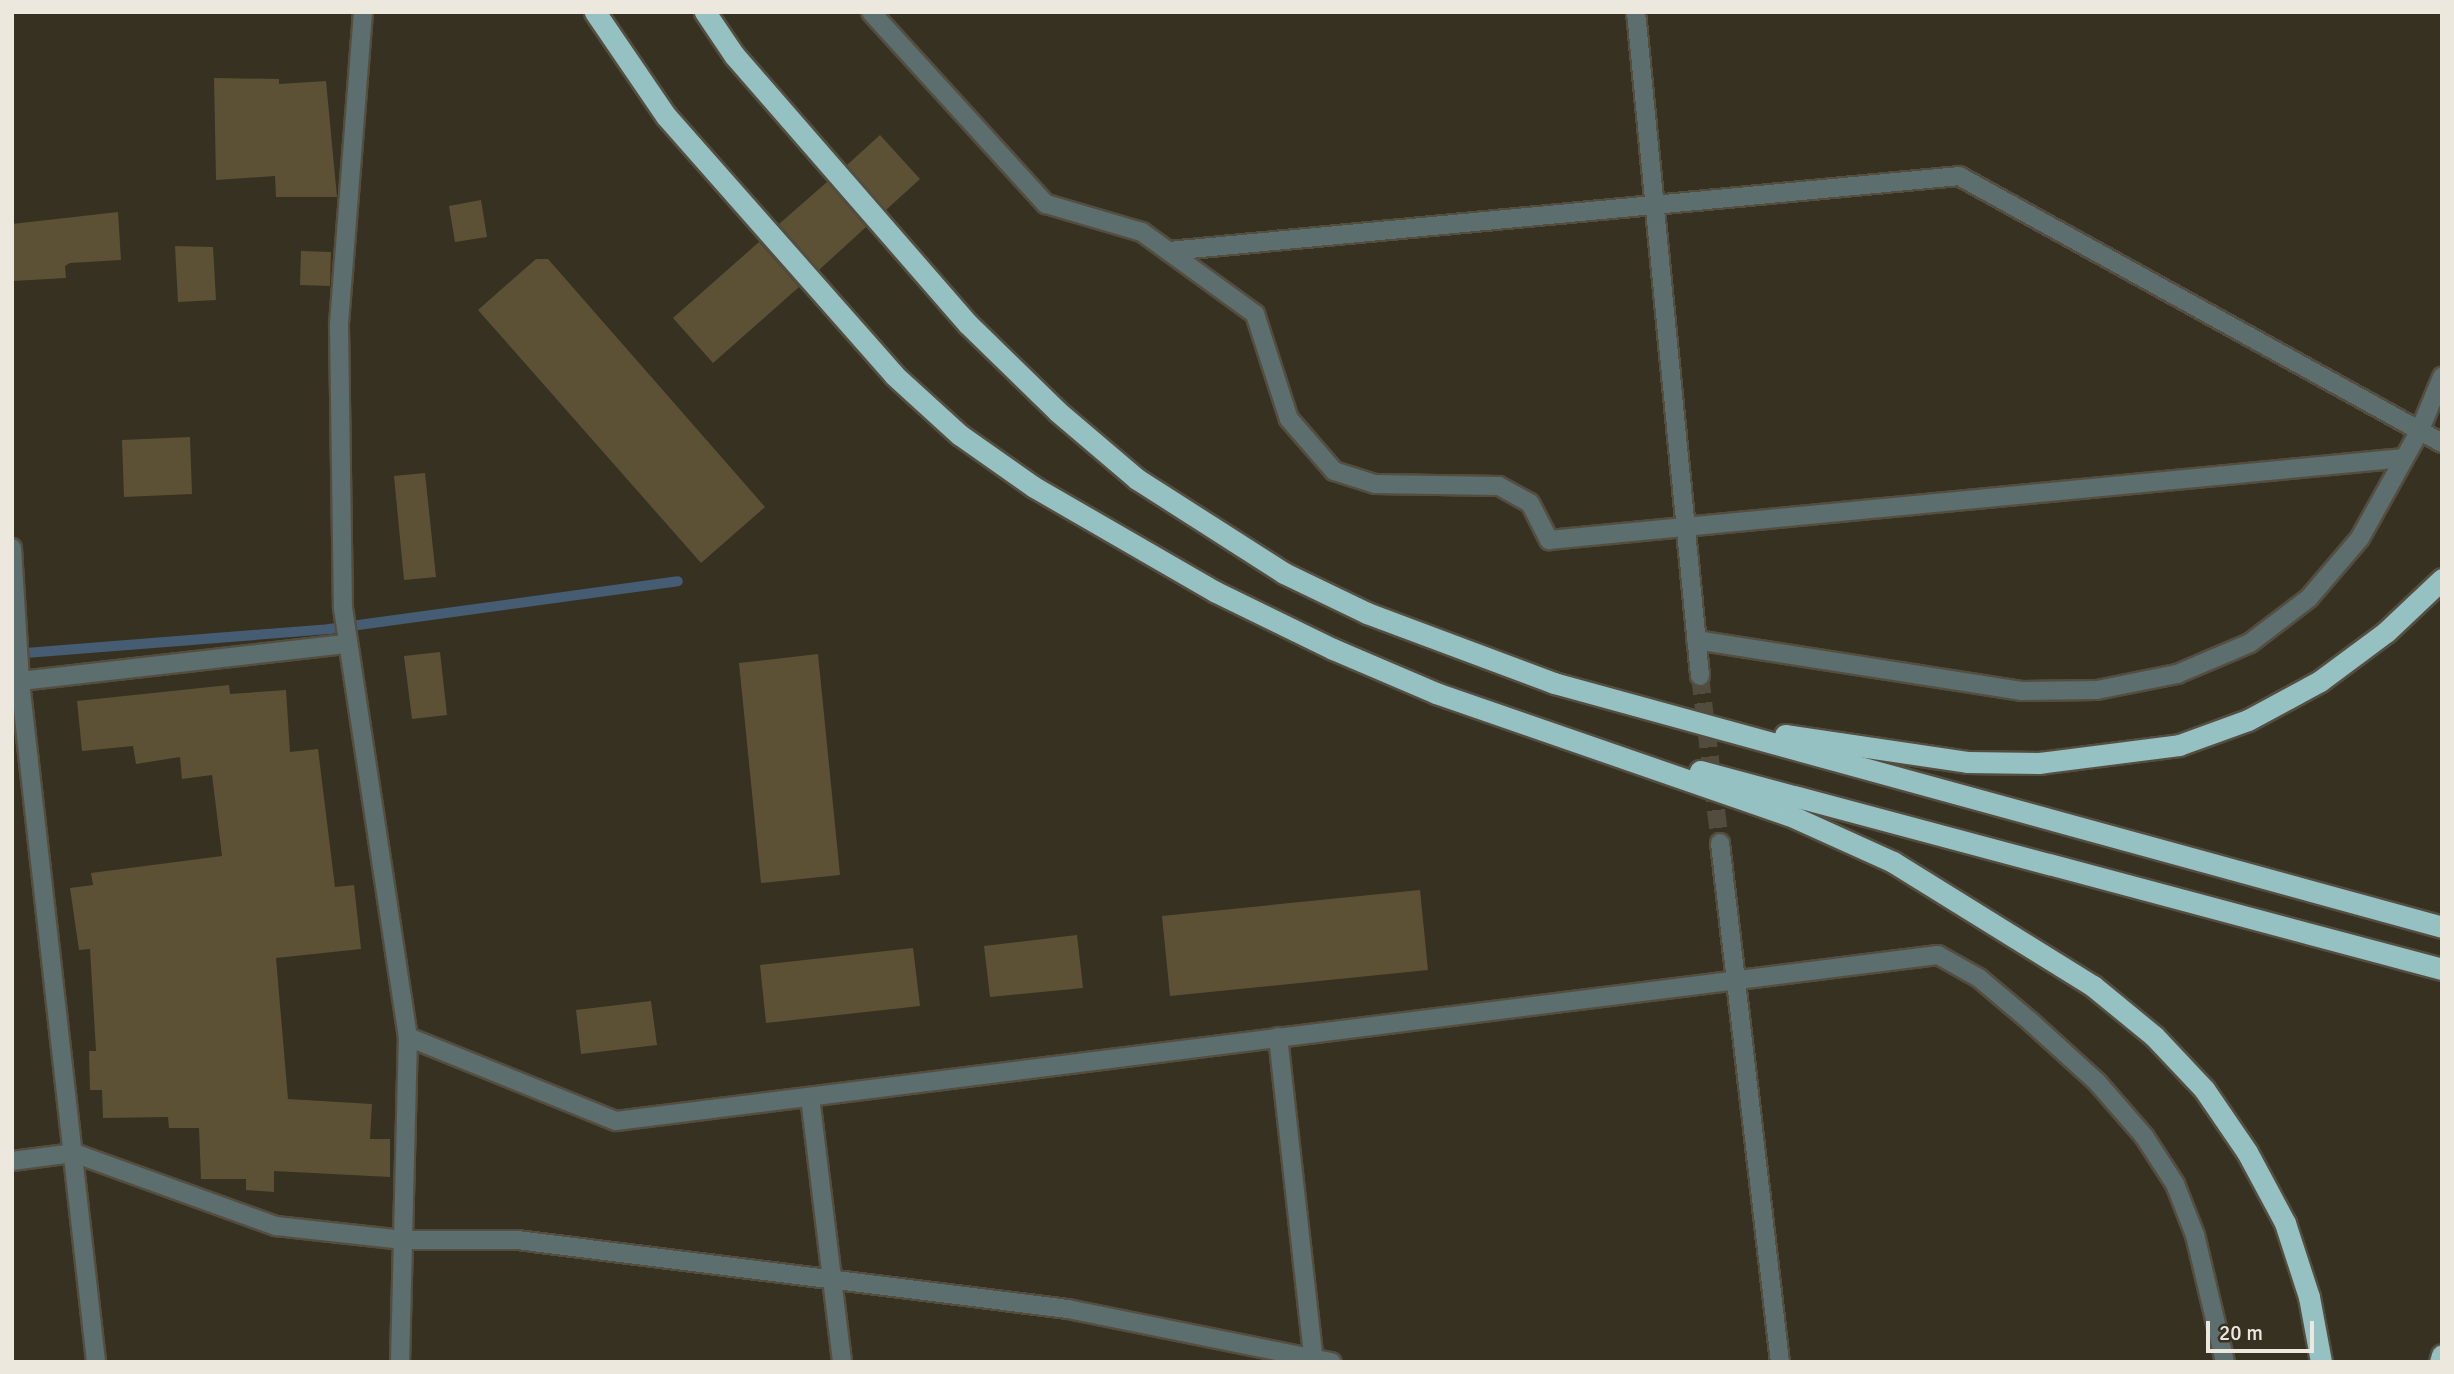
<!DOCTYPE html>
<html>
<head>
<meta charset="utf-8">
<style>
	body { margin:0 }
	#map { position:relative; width:2454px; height:1374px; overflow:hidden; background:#373122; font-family:Signika,sans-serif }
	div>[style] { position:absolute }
	.stream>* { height:10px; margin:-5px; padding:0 5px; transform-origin:5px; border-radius:5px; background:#465c72 }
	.building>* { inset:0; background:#5c5135 }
	.minor-tunnel>* { height:18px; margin-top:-9px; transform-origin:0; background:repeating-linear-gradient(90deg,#524c3e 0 18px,transparent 0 27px) }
	.roads { filter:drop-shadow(2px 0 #544e40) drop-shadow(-2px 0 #544e40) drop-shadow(0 2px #544e40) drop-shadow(0 -2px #544e40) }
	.minor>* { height:18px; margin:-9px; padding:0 9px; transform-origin:9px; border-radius:9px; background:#5d6e6f }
	.highway>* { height:21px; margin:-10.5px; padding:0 10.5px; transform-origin:10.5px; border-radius:10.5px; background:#96c1c2 }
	span { translate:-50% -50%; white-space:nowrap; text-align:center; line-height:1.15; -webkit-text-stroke:6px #373122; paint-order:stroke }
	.frame { position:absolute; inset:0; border:14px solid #ece8de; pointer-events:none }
	.scale { position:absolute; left:2206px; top:1321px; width:108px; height:32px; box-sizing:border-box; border:4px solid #ece8de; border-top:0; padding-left:9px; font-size:21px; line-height:24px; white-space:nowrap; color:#ece8de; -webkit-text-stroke:5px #373122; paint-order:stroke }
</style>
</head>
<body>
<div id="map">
	<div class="stream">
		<i style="left:13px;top:654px;width:317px;rotate:-4.5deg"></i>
		<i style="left:329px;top:629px;width:352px;rotate:-7.8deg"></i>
	</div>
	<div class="building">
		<i style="clip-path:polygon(214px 78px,279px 79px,279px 84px,326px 81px,337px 197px,276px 197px,275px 176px,216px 180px)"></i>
		<i style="clip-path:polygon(880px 135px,920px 179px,886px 210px,847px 165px)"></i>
		<i style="clip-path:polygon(827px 182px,866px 227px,819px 270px,779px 224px)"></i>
		<i style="clip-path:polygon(481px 200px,487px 237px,455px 242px,449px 206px)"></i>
		<i style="clip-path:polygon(118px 212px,121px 260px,70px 263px,65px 266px,66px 278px,13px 281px,12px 224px)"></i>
		<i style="clip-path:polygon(759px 242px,799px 287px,713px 363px,673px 318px)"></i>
		<i style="clip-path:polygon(175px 246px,213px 247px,216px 300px,178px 302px)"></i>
		<i style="clip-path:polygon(301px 251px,331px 252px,330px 286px,300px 285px)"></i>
		<i style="clip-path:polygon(536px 259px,548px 259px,765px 507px,701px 563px,478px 310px)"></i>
		<i style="clip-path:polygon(190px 437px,192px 494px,124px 497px,122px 440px)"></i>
		<i style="clip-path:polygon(425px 473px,436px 577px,404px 580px,394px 476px)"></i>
		<i style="clip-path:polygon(440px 652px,447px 715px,412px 719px,404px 656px)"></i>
		<i style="clip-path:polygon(818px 654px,840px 875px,761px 883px,739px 663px)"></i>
		<i style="clip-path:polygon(229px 685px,230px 694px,286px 690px,290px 752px,318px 749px,335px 887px,354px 885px,361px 949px,276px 958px,288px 1099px,372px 1104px,370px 1139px,390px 1139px,390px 1177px,274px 1171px,274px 1192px,246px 1190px,246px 1179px,201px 1179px,199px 1128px,169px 1128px,168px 1117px,103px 1118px,102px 1090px,90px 1090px,89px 1051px,96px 1051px,90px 949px,79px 950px,70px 888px,93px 885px,91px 873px,222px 856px,212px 775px,182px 779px,180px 757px,136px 764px,133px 746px,82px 751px,77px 701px)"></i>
		<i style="clip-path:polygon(1420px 890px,1428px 970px,1170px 996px,1162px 916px)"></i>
		<i style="clip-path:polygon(1077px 935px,1083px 988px,990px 997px,984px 946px)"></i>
		<i style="clip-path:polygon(913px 948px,920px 1006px,766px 1023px,760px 965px)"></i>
		<i style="clip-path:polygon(651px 1001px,657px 1045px,581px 1054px,576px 1010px)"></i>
	</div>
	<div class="minor-tunnel">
		<i style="left:1700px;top:676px;width:168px;rotate:83.2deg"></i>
	</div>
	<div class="roads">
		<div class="minor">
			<i style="left:363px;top:12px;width:315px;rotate:94.4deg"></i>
			<i style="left:339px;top:326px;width:282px;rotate:89.2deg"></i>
			<i style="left:343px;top:608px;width:434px;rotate:81.4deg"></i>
			<i style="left:408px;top:1037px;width:224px;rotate:22deg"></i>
			<i style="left:616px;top:1121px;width:1332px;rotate:-7.16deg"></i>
			<i style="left:1938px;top:955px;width:47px;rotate:29.3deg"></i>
			<i style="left:1979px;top:978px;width:68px;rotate:40.2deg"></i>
			<i style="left:2031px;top:1022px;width:89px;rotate:42.3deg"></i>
			<i style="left:2097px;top:1082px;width:72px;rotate:49deg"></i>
			<i style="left:2144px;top:1136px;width:57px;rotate:57.1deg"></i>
			<i style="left:2175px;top:1184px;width:55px;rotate:68.6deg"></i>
			<i style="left:2195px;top:1235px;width:130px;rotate:76.7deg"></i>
			<i style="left:871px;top:12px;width:260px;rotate:47.7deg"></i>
			<i style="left:1046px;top:204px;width:100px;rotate:16.3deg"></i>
			<i style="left:1142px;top:232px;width:140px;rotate:36deg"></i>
			<i style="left:1255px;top:314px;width:110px;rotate:72.1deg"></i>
			<i style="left:1289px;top:419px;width:69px;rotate:49.1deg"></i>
			<i style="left:1334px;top:471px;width:43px;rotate:17.6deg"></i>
			<i style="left:1375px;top:484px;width:124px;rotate:0.9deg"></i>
			<i style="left:1499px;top:486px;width:35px;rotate:29deg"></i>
			<i style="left:1530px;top:503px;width:42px;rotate:62.8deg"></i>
			<i style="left:1549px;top:540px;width:859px;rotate:-5.48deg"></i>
			<i style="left:1636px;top:12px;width:667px;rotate:84.49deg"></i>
			<i style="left:1169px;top:251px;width:794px;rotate:-5.42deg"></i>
			<i style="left:1959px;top:176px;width:552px;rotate:28.93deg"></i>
			<i style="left:12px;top:548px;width:134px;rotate:86.6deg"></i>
			<i style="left:20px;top:682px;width:684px;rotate:83.62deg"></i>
			<i style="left:1696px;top:640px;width:329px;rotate:8.9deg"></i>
			<i style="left:2021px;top:691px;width:76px;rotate:-0.8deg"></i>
			<i style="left:2097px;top:690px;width:82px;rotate:-11.3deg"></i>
			<i style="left:2177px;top:674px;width:79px;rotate:-23deg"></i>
			<i style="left:2250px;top:643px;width:74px;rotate:-37.3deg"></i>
			<i style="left:2309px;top:598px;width:79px;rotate:-49.6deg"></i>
			<i style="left:2360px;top:538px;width:121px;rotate:-60.9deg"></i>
			<i style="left:2419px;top:432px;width:60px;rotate:-67.3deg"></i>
			<i style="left:12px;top:682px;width:335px;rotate:-6.5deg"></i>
			<i style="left:1720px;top:843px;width:522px;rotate:83.41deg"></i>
			<i style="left:1278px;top:1037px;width:327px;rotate:83.7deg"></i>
			<i style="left:810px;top:1097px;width:267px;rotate:83.1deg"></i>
			<i style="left:12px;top:1161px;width:63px;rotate:-7.4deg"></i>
			<i style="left:74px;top:1153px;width:215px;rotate:19.9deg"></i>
			<i style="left:276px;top:1226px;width:128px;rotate:6.3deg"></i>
			<i style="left:403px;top:1240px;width:114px"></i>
			<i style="left:517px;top:1240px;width:555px;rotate:7.14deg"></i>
			<i style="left:1068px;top:1309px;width:269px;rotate:11.4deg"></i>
			<i style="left:400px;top:1362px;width:325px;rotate:-88.6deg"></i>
		</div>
		<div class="highway">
			<i style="left:595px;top:12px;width:126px;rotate:55.7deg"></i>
			<i style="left:666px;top:116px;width:345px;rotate:48.6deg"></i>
			<i style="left:894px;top:375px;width:89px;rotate:42.3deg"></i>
			<i style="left:960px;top:435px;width:90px;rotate:35.1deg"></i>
			<i style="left:1034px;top:487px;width:210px;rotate:30deg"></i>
			<i style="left:1216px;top:592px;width:130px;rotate:26deg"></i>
			<i style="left:1333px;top:649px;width:112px;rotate:23.1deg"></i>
			<i style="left:1436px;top:693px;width:373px;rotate:19.1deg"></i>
			<i style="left:1789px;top:815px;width:114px;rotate:24.3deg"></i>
			<i style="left:1893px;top:862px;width:235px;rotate:31.8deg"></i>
			<i style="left:2093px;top:986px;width:79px;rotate:39.3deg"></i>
			<i style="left:2154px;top:1036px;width:73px;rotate:46.7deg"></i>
			<i style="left:2204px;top:1089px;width:76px;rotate:55.7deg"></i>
			<i style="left:2247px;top:1152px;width:81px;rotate:61.8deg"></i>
			<i style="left:2285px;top:1223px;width:78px;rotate:72deg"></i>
			<i style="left:2309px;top:1297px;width:66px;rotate:79.5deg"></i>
			<i style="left:705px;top:12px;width:52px;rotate:56deg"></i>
			<i style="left:734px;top:55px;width:357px;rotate:49deg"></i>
			<i style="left:968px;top:324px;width:124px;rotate:44.3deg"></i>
			<i style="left:1057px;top:411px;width:105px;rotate:40.4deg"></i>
			<i style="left:1137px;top:479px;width:174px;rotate:32.6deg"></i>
			<i style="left:1284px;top:573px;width:92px;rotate:25.7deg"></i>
			<i style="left:1367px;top:613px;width:200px;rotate:20.5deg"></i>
			<i style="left:1554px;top:683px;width:921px;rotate:15.36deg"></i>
			<i style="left:1785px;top:735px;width:184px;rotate:8.4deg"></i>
			<i style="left:1967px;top:762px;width:72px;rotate:0.8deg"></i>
			<i style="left:2039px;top:763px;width:141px;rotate:-7.3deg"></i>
			<i style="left:2179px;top:745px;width:73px;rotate:-19.9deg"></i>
			<i style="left:2248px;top:720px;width:82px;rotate:-28.4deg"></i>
			<i style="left:2320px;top:681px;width:82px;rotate:-36.6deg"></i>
			<i style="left:2386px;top:632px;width:77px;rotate:-43.4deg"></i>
			<i style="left:1700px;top:771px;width:768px;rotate:14.94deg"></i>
			<i style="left:2440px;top:1362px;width:7px;rotate:-74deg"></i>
		</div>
	</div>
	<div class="frame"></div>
	<div class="scale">20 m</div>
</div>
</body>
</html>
